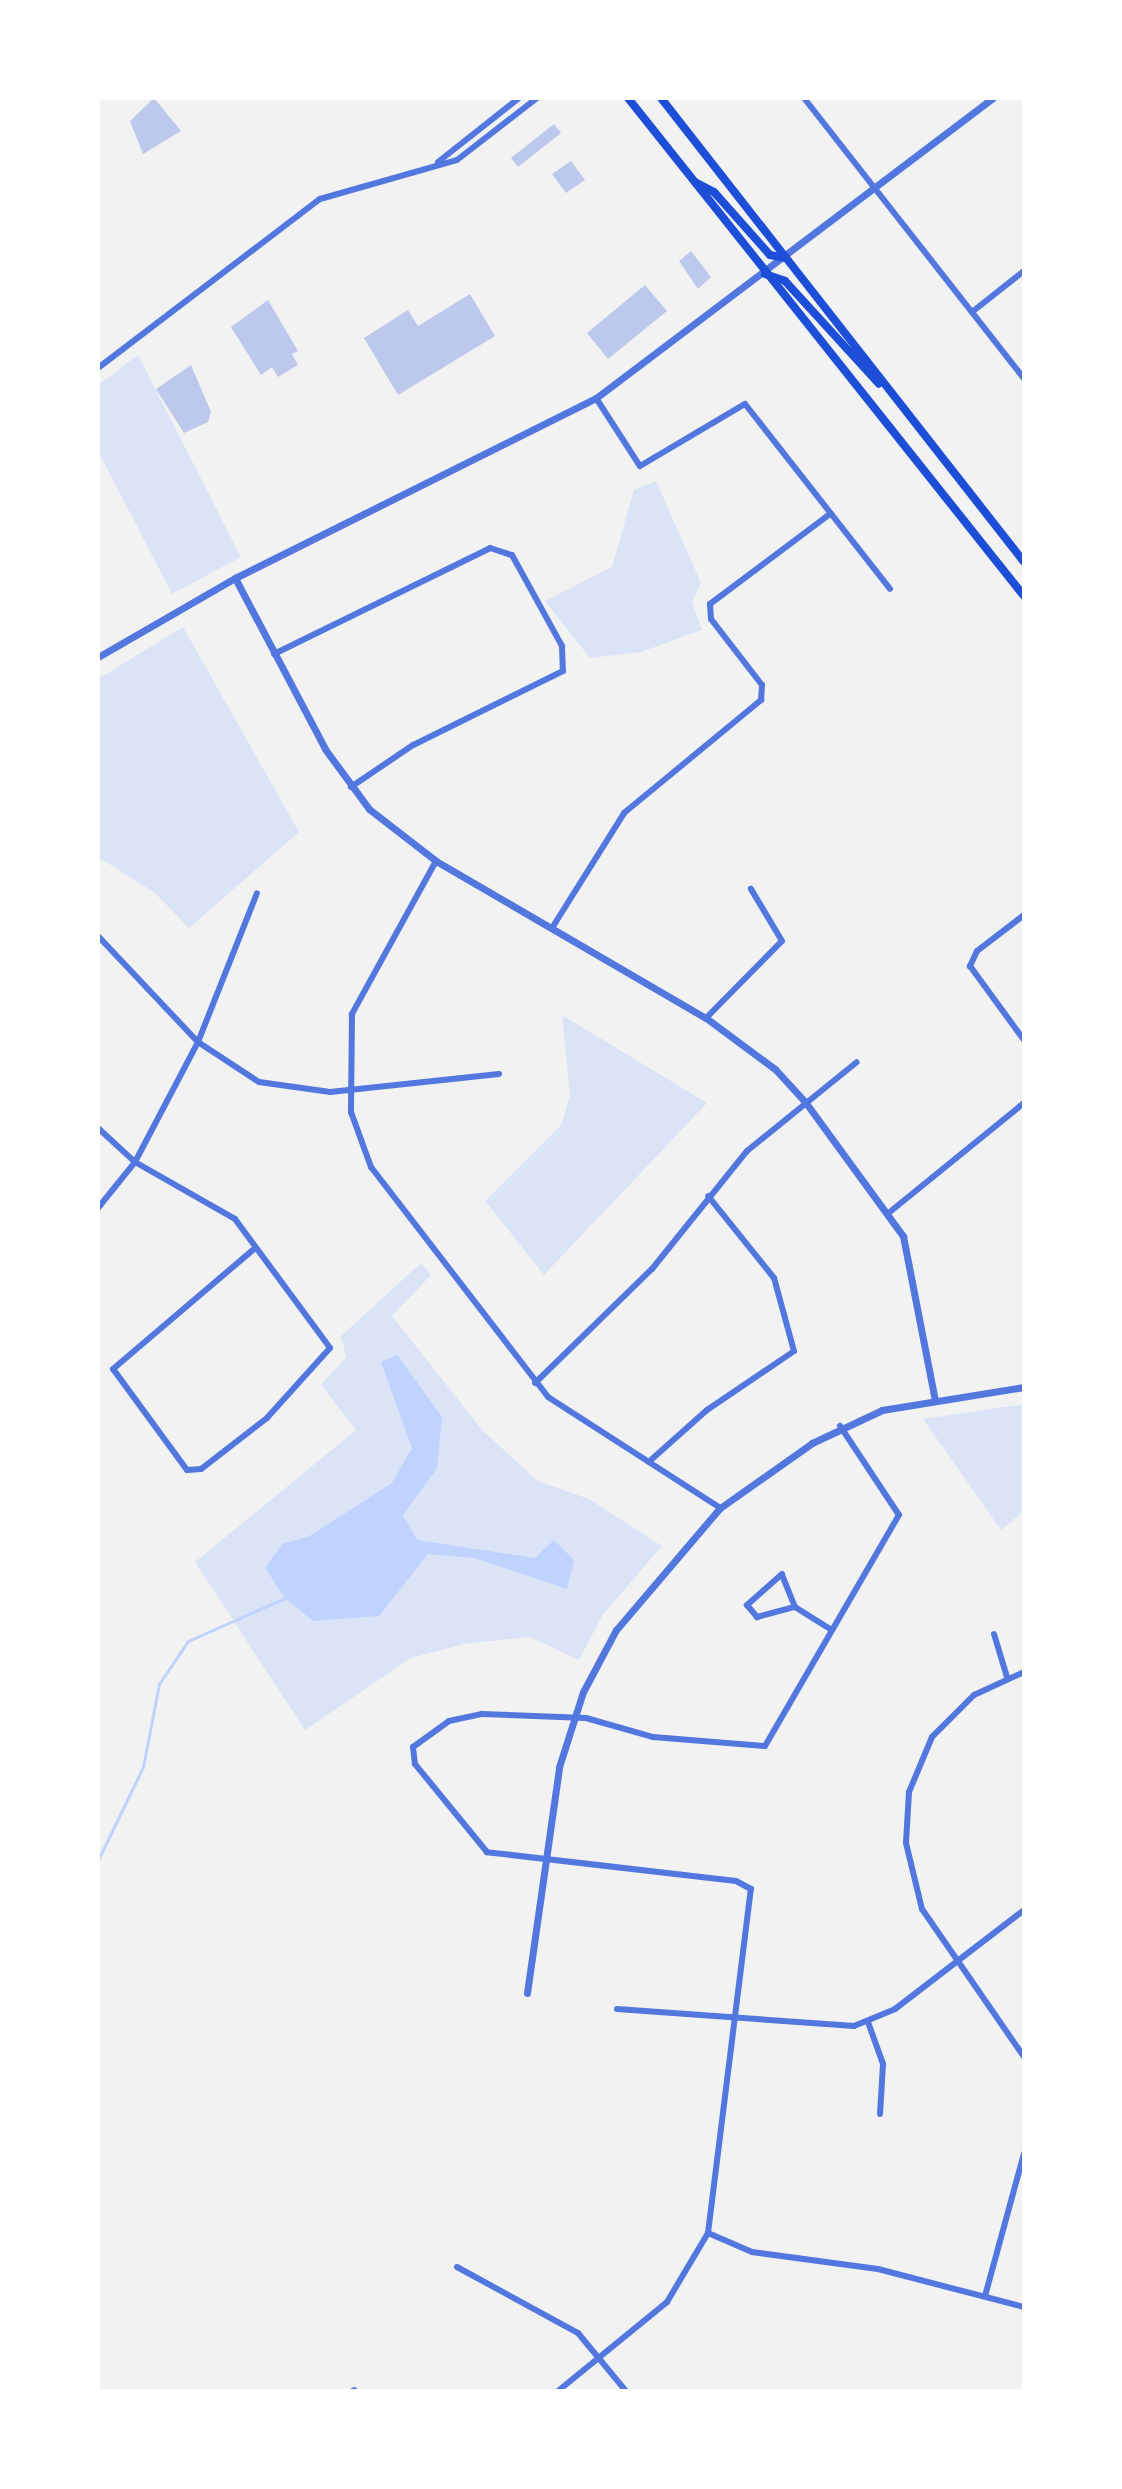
<!DOCTYPE html>
<html>
<head>
<meta charset="utf-8">
<style>
	body { margin:0 }
	#map { position:relative; width:1122px; height:2489px; overflow:hidden; background:#f2f2f2; font-family:Bitter,serif }
	div>[style] { position:absolute }
	.green>* { inset:0; background:#dbe4f7 }
	.water>* { inset:0; background:#bfd3fe }
	.stream>* { height:3px; margin:-1.5px; padding:0 1.5px; transform-origin:1.5px; border-radius:1.5px; background:#bfd3fe }
	.building>* { inset:0; background:#bdc9ec }
	.minor>* { height:6px; margin:-3px; padding:0 3px; transform-origin:3px; border-radius:3px; background:#5277de }
	.tertiary>* { height:7px; margin:-3.5px; padding:0 3.5px; transform-origin:3.5px; border-radius:3.5px; background:#5277de }
	.secondary>* { height:8px; margin:-4px; padding:0 4px; transform-origin:4px; border-radius:4px; background:#1d4ed8 }
	span { translate:-50% -50%; white-space:nowrap; text-align:center; line-height:1.15; -webkit-text-stroke:6px #fff; paint-order:stroke }
	.frame { position:absolute; inset:0; border:100px solid #fff; pointer-events:none }
</style>
</head>
<body>
<div id="map">
	<div class="green">
		<i style="clip-path:polygon(138px 355px,241px 557px,172px 594px,98px 451px,98px 385px)"></i>
		<i style="clip-path:polygon(656px 481px,701px 583px,692px 602px,702px 630px,641px 652px,590px 658px,545px 601px,612px 567px,634px 490px)"></i>
		<i style="clip-path:polygon(183px 627px,299px 832px,189px 928px,155px 893px,98px 857px,98px 679px)"></i>
		<i style="clip-path:polygon(562px 1015px,707px 1103px,544px 1275px,485px 1201px,561px 1125px,570px 1095px)"></i>
		<i style="clip-path:polygon(421px 1263px,431px 1275px,392px 1316px,483px 1431px,538px 1481px,589px 1499px,662px 1546px,602px 1616px,579px 1660px,530px 1637px,464px 1644px,411px 1658px,305px 1730px,195px 1562px,356px 1430px,321px 1385px,346px 1357px,341px 1336px)"></i>
		<i style="clip-path:polygon(1024px 1404px,1024px 1511px,1001px 1530px,923px 1419px)"></i>
	</div>
	<div class="water">
		<i style="clip-path:polygon(397px 1355px,442px 1417px,437px 1468px,403px 1515px,417px 1540px,535px 1558px,554px 1540px,574px 1560px,567px 1589px,474px 1558px,428px 1554px,379px 1616px,313px 1621px,285px 1598px,265px 1568px,282px 1544px,308px 1537px,392px 1483px,412px 1448px,381px 1362px)"></i>
	</div>
	<div class="stream">
		<i style="left:98px;top:1860px;width:103px;rotate:-64.2deg"></i>
		<i style="left:143px;top:1767px;width:85px;rotate:-79.1deg"></i>
		<i style="left:159px;top:1684px;width:52px;rotate:-56deg"></i>
		<i style="left:188px;top:1641px;width:106px;rotate:-23.9deg"></i>
	</div>
	<div class="building">
		<i style="clip-path:polygon(154px 98px,181px 131px,143px 154px,130px 121px)"></i>
		<i style="clip-path:polygon(554px 124px,561px 133px,518px 167px,511px 158px)"></i>
		<i style="clip-path:polygon(571px 161px,585px 180px,566px 193px,552px 174px)"></i>
		<i style="clip-path:polygon(691px 251px,711px 277px,698px 289px,679px 261px)"></i>
		<i style="clip-path:polygon(645px 285px,667px 311px,608px 359px,587px 333px)"></i>
		<i style="clip-path:polygon(470px 294px,495px 336px,398px 395px,364px 338px,408px 310px,418px 326px)"></i>
		<i style="clip-path:polygon(268px 300px,298px 351px,292px 354px,298px 365px,278px 377px,272px 367px,261px 375px,231px 327px)"></i>
		<i style="clip-path:polygon(191px 365px,211px 412px,208px 422px,184px 433px,156px 389px)"></i>
	</div>
	<div class="minor">
		<i style="left:804px;top:98px;width:357px;rotate:51.9deg"></i>
		<i style="left:438px;top:162px;width:103px;rotate:-38.3deg"></i>
		<i style="left:972px;top:312px;width:66px;rotate:-38.3deg"></i>
		<i style="left:98px;top:368px;width:279px;rotate:-37.3deg"></i>
		<i style="left:320px;top:199px;width:142px;rotate:-15.9deg"></i>
		<i style="left:457px;top:160px;width:101px;rotate:-37.8deg"></i>
		<i style="left:596px;top:398px;width:81px;rotate:57.1deg"></i>
		<i style="left:640px;top:466px;width:122px;rotate:-30.6deg"></i>
		<i style="left:745px;top:404px;width:235px;rotate:51.9deg"></i>
		<i style="left:274px;top:654px;width:241px;rotate:-26.1deg"></i>
		<i style="left:490px;top:548px;width:23px;rotate:18deg"></i>
		<i style="left:512px;top:555px;width:104px;rotate:61.2deg"></i>
		<i style="left:562px;top:646px;width:25px;rotate:88deg"></i>
		<i style="left:563px;top:671px;width:167px;rotate:153.7deg"></i>
		<i style="left:413px;top:745px;width:75px;rotate:145.9deg"></i>
		<i style="left:436px;top:861px;width:175px;rotate:118.8deg"></i>
		<i style="left:352px;top:1014px;width:98px;rotate:90.6deg"></i>
		<i style="left:351px;top:1112px;width:59px;rotate:70deg"></i>
		<i style="left:371px;top:1167px;width:290px;rotate:52.4deg"></i>
		<i style="left:548px;top:1397px;width:205px;rotate:32.8deg"></i>
		<i style="left:1024px;top:915px;width:59px;rotate:142.5deg"></i>
		<i style="left:977px;top:951px;width:17px;rotate:115deg"></i>
		<i style="left:970px;top:966px;width:92px;rotate:53.9deg"></i>
		<i style="left:552px;top:928px;width:136px;rotate:-57.9deg"></i>
		<i style="left:624px;top:813px;width:178px;rotate:-39.5deg"></i>
		<i style="left:761px;top:700px;width:15px;rotate:-86deg"></i>
		<i style="left:762px;top:685px;width:83px;rotate:-127.7deg"></i>
		<i style="left:711px;top:619px;width:15px;rotate:-94deg"></i>
		<i style="left:710px;top:604px;width:151px;rotate:-36.9deg"></i>
		<i style="left:98px;top:936px;width:146px;rotate:46.7deg"></i>
		<i style="left:198px;top:1042px;width:73px;rotate:33.3deg"></i>
		<i style="left:259px;top:1082px;width:72px;rotate:8deg"></i>
		<i style="left:330px;top:1092px;width:170px;rotate:-6.1deg"></i>
		<i style="left:706px;top:1018px;width:108px;rotate:-45.4deg"></i>
		<i style="left:782px;top:941px;width:61px;rotate:-120.8deg"></i>
		<i style="left:98px;top:1128px;width:50px;rotate:42.6deg"></i>
		<i style="left:135px;top:1162px;width:115px;rotate:29.7deg"></i>
		<i style="left:235px;top:1219px;width:160px;rotate:53.6deg"></i>
		<i style="left:330px;top:1348px;width:94px;rotate:132deg"></i>
		<i style="left:267px;top:1418px;width:83px;rotate:142.3deg"></i>
		<i style="left:201px;top:1469px;width:14px;rotate:176deg"></i>
		<i style="left:187px;top:1470px;width:125px;rotate:-126.2deg"></i>
		<i style="left:113px;top:1369px;width:185px;rotate:-40.4deg"></i>
		<i style="left:98px;top:1208px;width:59px;rotate:-51.2deg"></i>
		<i style="left:135px;top:1162px;width:136px;rotate:-62.3deg"></i>
		<i style="left:198px;top:1042px;width:160px;rotate:-68.4deg"></i>
		<i style="left:891px;top:1211px;width:171px;rotate:-39.1deg"></i>
		<i style="left:535px;top:1383px;width:163px;rotate:-44.3deg"></i>
		<i style="left:652px;top:1269px;width:151px;rotate:-51.2deg"></i>
		<i style="left:747px;top:1151px;width:141px;rotate:-39deg"></i>
		<i style="left:652px;top:1459px;width:74px;rotate:-41.7deg"></i>
		<i style="left:707px;top:1410px;width:105px;rotate:-34.1deg"></i>
		<i style="left:794px;top:1351px;width:76px;rotate:-105.3deg"></i>
		<i style="left:774px;top:1278px;width:105px;rotate:-128.8deg"></i>
		<i style="left:795px;top:1607px;width:35px;rotate:-112deg"></i>
		<i style="left:782px;top:1574px;width:47px;rotate:138.5deg"></i>
		<i style="left:747px;top:1605px;width:16px;rotate:50deg"></i>
		<i style="left:757px;top:1617px;width:39px;rotate:-15deg"></i>
		<i style="left:795px;top:1607px;width:40px;rotate:32deg"></i>
		<i style="left:994px;top:1634px;width:45px;rotate:73.2deg"></i>
		<i style="left:1024px;top:1672px;width:55px;rotate:155.3deg"></i>
		<i style="left:974px;top:1695px;width:59px;rotate:135deg"></i>
		<i style="left:932px;top:1737px;width:60px;rotate:112.7deg"></i>
		<i style="left:909px;top:1792px;width:51px;rotate:93.4deg"></i>
		<i style="left:906px;top:1843px;width:68px;rotate:76.4deg"></i>
		<i style="left:922px;top:1909px;width:180px;rotate:55.4deg"></i>
		<i style="left:617px;top:2009px;width:238px;rotate:4.1deg"></i>
		<i style="left:854px;top:2026px;width:44px;rotate:-22.5deg"></i>
		<i style="left:895px;top:2009px;width:163px;rotate:-37.5deg"></i>
		<i style="left:868px;top:2022px;width:45px;rotate:70.3deg"></i>
		<i style="left:883px;top:2064px;width:50px;rotate:93.4deg"></i>
		<i style="left:708px;top:2233px;width:48px;rotate:23.4deg"></i>
		<i style="left:752px;top:2252px;width:127px;rotate:7.7deg"></i>
		<i style="left:878px;top:2269px;width:151px;rotate:14.6deg"></i>
		<i style="left:457px;top:2267px;width:138px;rotate:28.6deg"></i>
		<i style="left:578px;top:2333px;width:75px;rotate:50.4deg"></i>
		<i style="left:985px;top:2296px;width:148px;rotate:-74.7deg"></i>
		<i style="left:558px;top:2391px;width:141px;rotate:-39.2deg"></i>
		<i style="left:667px;top:2302px;width:80px;rotate:-59.3deg"></i>
		<i style="left:708px;top:2233px;width:347px;rotate:-82.9deg"></i>
		<i style="left:751px;top:1889px;width:17px;rotate:-152deg"></i>
		<i style="left:736px;top:1881px;width:251px;rotate:-173.4deg"></i>
		<i style="left:487px;top:1852px;width:114px;rotate:-129.3deg"></i>
		<i style="left:415px;top:1764px;width:17px;rotate:-97deg"></i>
		<i style="left:413px;top:1747px;width:44px;rotate:-35.8deg"></i>
		<i style="left:449px;top:1721px;width:34px;rotate:-12deg"></i>
		<i style="left:482px;top:1714px;width:104px;rotate:2.2deg"></i>
		<i style="left:586px;top:1718px;width:70px;rotate:15.8deg"></i>
		<i style="left:653px;top:1737px;width:112px;rotate:4.6deg"></i>
		<i style="left:765px;top:1746px;width:267px;rotate:-59.9deg"></i>
		<i style="left:899px;top:1515px;width:107px;rotate:-123.5deg"></i>
	</div>
	<div class="tertiary">
		<i style="left:235px;top:578px;width:193px;rotate:62.2deg"></i>
		<i style="left:325px;top:749px;width:74px;rotate:53.7deg"></i>
		<i style="left:369px;top:809px;width:85px;rotate:37.8deg"></i>
		<i style="left:436px;top:861px;width:312px;rotate:30.2deg"></i>
		<i style="left:706px;top:1018px;width:86px;rotate:36.5deg"></i>
		<i style="left:775px;top:1069px;width:46px;rotate:47.6deg"></i>
		<i style="left:806px;top:1103px;width:165px;rotate:53.9deg"></i>
		<i style="left:903px;top:1236px;width:167px;rotate:79deg"></i>
		<i style="left:98px;top:657px;width:158px;rotate:-30deg"></i>
		<i style="left:235px;top:578px;width:403px;rotate:-26.5deg"></i>
		<i style="left:596px;top:398px;width:498px;rotate:-37.1deg"></i>
		<i style="left:527px;top:1993px;width:228px;rotate:-81.9deg"></i>
		<i style="left:559px;top:1767px;width:79px;rotate:-72.3deg"></i>
		<i style="left:583px;top:1692px;width:70px;rotate:-62deg"></i>
		<i style="left:616px;top:1630px;width:160px;rotate:-49.6deg"></i>
		<i style="left:720px;top:1508px;width:113px;rotate:-35.2deg"></i>
		<i style="left:812px;top:1443px;width:77px;rotate:-25.2deg"></i>
		<i style="left:882px;top:1410px;width:144px;rotate:-9.2deg"></i>
		<i style="left:352px;top:2391px;width:2px;rotate:-27deg"></i>
	</div>
	<div class="secondary">
		<i style="left:628px;top:98px;width:636px;rotate:51.51deg"></i>
		<i style="left:661px;top:98px;width:589px;rotate:51.96deg"></i>
		<i style="left:695px;top:182px;width:21px;rotate:28deg"></i>
		<i style="left:714px;top:192px;width:84px;rotate:48.4deg"></i>
		<i style="left:770px;top:255px;width:16px;rotate:11deg"></i>
		<i style="left:765px;top:274px;width:21px;rotate:19deg"></i>
		<i style="left:785px;top:281px;width:139px;rotate:47.6deg"></i>
	</div>
	<div class="frame"></div>
</div>
</body>
</html>
